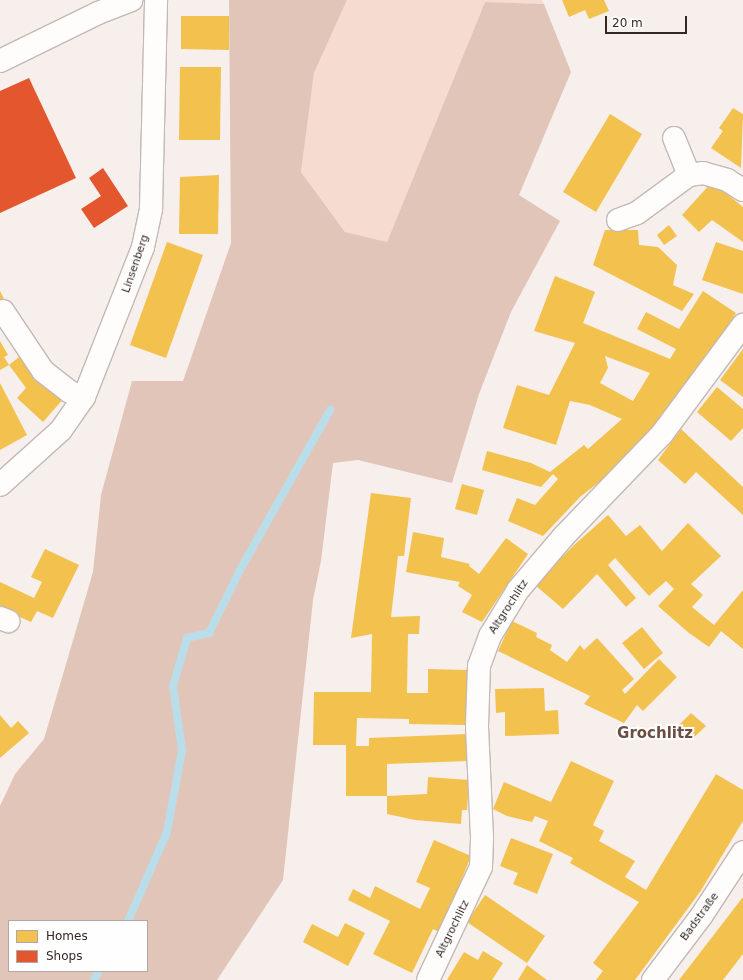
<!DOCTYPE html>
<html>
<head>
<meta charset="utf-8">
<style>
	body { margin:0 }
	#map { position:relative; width:743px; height:980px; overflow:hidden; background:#f7efec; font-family:"DejaVu Sans",sans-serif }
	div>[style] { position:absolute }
	.green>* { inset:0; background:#f5dbd0 }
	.forest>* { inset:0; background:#e2c5b9 }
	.homes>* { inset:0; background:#f2c14e }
	.shops>* { inset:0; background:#e4572e }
	.stream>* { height:8px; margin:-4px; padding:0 4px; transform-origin:4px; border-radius:4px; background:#b9dee9 }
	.roads { filter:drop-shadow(1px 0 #c3b9b4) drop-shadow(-1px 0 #c3b9b4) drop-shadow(0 1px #c3b9b4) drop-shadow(0 -1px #c3b9b4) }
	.minor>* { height:22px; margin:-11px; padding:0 11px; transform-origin:11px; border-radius:11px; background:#fefdfc }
	.major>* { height:22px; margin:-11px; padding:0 11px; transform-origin:11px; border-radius:11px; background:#fefdfc }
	span { translate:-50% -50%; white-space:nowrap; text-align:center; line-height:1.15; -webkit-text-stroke:4px #fefefe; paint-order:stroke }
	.street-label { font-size:11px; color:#352722 }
	.district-label { font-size:15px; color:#6d4f42; font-weight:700 }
	.legend { position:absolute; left:8px; top:920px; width:140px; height:52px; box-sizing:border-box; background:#fefefe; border:1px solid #aea8a6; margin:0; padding:5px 7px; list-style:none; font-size:12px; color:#352722 }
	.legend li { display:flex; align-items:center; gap:8px; height:20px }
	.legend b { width:20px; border:1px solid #aea8a6 }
	.scale { position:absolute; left:605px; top:16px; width:82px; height:18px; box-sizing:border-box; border:2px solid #352722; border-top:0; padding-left:5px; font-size:12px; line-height:14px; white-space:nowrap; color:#352722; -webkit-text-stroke:3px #fefefe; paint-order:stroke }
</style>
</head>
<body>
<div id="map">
	<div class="green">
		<i style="clip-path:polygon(347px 0,542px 0,544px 4px,485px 2px,387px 242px,345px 232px,301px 172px,314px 73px)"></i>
	</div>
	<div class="forest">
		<i style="clip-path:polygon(evenodd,229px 0,347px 0,314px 73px,301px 172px,345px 232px,387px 242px,485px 2px,544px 4px,571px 72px,519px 195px,560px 221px,511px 312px,479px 394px,452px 483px,358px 460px,333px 463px,321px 561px,313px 600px,283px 880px,217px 980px,0 980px,0 806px,15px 774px,44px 739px,93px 572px,101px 495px,132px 381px,183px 381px,231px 243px,229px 0,9px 921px,147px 921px,147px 971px,9px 971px,9px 921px)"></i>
	</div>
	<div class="homes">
		<i style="clip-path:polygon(562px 0,604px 0,609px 11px,589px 19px,585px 10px,569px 17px)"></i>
		<i style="clip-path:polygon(181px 16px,229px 16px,229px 50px,181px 49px)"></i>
		<i style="clip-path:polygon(180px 67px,221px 67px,220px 140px,179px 140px)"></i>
		<i style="clip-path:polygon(733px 108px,743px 114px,741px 168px,711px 148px,723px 131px,719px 128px)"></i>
		<i style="clip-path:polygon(610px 114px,642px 134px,596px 212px,563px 192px)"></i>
		<i style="clip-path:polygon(219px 175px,218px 234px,179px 234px,180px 177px)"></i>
		<i style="clip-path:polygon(712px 182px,743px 207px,743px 242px,712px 220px,699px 232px,682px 215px)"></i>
		<i style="clip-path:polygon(669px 225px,677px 236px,664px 245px,657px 235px)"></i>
		<i style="clip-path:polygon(605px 230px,638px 230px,639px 245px,658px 247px,677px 265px,673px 285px,694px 294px,682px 311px,593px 265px)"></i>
		<i style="clip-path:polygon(167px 242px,203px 255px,166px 358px,130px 345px)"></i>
		<i style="clip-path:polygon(716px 242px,743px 251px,743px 294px,702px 280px)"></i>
		<i style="clip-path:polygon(evenodd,555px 276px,595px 292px,583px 323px,670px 359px,676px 349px,637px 329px,646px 312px,679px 329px,703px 291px,736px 313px,686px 390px,653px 431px,613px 471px,580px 497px,543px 536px,508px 521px,517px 498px,535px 505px,558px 479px,553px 474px,541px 487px,482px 470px,487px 451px,531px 463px,550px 472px,584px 445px,588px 449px,622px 419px,590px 405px,570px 401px,556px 445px,503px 428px,517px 385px,549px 395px,575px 343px,534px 331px,555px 276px,605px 356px,650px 373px,633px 401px,600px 383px,608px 368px,605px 356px)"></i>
		<i style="clip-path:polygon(0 291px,5px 301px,0 304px)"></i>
		<i style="clip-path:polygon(0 341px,8px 355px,4px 357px,9px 365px,0 370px)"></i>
		<i style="clip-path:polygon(743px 349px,743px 397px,720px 380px)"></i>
		<i style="clip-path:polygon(23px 354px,64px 398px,43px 422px,17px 398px,26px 388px,9px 365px)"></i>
		<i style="clip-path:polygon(0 383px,27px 435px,0 450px)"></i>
		<i style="clip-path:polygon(717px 387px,743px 409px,743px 428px,731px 441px,697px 412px)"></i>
		<i style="clip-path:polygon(681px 429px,743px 487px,743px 515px,696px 472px,685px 484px,658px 460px)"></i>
		<i style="clip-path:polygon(462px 484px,484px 490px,477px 515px,455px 509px)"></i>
		<i style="clip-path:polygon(371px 493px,411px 498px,404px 556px,398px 556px,391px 617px,420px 616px,419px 634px,408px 634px,407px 693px,428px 693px,428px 669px,467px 670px,466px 725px,409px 724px,409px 719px,357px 718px,356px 746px,369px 746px,369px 738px,467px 734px,468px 761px,387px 764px,387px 796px,346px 796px,346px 745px,313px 745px,314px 692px,371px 692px,372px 634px,351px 638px)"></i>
		<i style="clip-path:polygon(608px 515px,626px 536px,640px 525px,662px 551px,688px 523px,721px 556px,691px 584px,703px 595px,692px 607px,714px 625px,743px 590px,743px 649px,721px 631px,709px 647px,689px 633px,658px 606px,674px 589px,666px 581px,649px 596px,615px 558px,608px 565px,636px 598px,626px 607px,597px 574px,563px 609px,535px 585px,573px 546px)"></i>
		<i style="clip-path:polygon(413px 532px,444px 538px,441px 557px,470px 564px,469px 566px,479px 574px,506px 538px,528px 554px,482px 622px,462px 612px,472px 595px,458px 586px,460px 582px,406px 572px)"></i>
		<i style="clip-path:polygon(45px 549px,79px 565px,53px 618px,37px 611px,31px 622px,0 608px,0 582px,34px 598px,42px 582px,31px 577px)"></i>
		<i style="clip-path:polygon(512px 621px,537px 633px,536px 637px,552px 645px,550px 650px,567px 662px,580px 645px,584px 650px,597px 638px,634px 679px,622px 690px,625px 694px,659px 659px,677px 677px,643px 711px,637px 705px,624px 723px,584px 704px,590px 696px,498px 651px)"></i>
		<i style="clip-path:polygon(642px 627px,663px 653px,644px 669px,622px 643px)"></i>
		<i style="clip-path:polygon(544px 688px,545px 711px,558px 710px,559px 734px,505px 736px,505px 712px,496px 713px,495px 689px)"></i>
		<i style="clip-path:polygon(691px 713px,706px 726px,691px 740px,678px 726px)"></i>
		<i style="clip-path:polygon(0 715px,11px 728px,18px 721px,29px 733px,0 758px)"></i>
		<i style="clip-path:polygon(571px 761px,614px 781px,593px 825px,604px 831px,599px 841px,635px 861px,625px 877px,646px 890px,716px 774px,743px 790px,743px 821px,700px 892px,635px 980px,596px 980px,603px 971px,593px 963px,639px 902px,570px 863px,573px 858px,539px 841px,548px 821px,535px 816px,532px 822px,507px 816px,493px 809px,504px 782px,551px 802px)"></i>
		<i style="clip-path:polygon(428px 777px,469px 780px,467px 810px,462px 810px,461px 824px,415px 820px,387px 814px,387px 796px,427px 794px)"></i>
		<i style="clip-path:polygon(511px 838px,553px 854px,537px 894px,513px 884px,518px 873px,500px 866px)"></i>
		<i style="clip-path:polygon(434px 840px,471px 856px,445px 921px,439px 932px,433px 929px,412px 973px,373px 954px,390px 921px,348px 900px,353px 889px,370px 898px,375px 886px,420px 909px,430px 888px,416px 882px)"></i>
		<i style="clip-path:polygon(485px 895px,545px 936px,527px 963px,467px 922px)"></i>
		<i style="clip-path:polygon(743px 897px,743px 954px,723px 980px,679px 980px)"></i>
		<i style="clip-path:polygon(345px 923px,365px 933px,348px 966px,303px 942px,312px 924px,338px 937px)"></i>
		<i style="clip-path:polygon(483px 951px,503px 963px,492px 980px,447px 980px,464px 952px,478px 960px)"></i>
		<i style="clip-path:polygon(527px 965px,547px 980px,518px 980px)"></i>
	</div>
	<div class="shops">
		<i style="clip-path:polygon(29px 78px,76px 178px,0 213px,0 91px)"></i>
		<i style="clip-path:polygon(103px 168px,128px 206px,94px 228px,81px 209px,101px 196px,89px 178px)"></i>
	</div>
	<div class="stream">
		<i style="left:128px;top:921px;width:97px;rotate:-66.3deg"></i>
		<i style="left:167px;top:832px;width:83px;rotate:-79.6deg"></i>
		<i style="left:182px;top:750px;width:65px;rotate:-98deg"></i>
		<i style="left:173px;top:686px;width:50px;rotate:-73.7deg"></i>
		<i style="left:187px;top:638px;width:23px;rotate:-13deg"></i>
		<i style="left:209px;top:633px;width:70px;rotate:-63.8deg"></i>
		<i style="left:240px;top:570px;width:184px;rotate:-60.6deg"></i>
		<i style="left:94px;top:980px;width:10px;rotate:-61deg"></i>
	</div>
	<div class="roads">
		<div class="minor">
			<i style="left:0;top:61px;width:109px;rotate:-26.1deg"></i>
			<i style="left:98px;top:13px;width:36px;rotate:-21deg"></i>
			<i style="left:674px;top:138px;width:40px;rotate:68deg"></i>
			<i style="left:618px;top:220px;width:20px;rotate:-20deg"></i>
			<i style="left:637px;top:213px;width:64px;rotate:-36.2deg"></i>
			<i style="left:689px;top:175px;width:14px;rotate:-8deg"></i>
			<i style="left:703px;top:173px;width:25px;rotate:16deg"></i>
			<i style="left:727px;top:180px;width:19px;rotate:32deg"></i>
			<i style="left:3px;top:311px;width:72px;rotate:56.3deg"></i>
			<i style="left:43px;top:371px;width:34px;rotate:38deg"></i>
			<i style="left:70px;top:392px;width:15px;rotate:20deg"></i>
			<i style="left:0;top:618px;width:9px;rotate:21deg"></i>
			<i style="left:428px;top:980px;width:125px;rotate:-64.9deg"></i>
			<i style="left:481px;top:867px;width:30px;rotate:-88deg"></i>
			<i style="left:482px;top:837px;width:111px;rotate:-92.6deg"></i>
			<i style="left:477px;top:726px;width:60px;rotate:-88.1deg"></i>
			<i style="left:479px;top:666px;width:32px;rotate:-70deg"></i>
			<i style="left:490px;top:636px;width:54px;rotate:-58.7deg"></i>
			<i style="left:518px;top:590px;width:71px;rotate:-49.6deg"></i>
			<i style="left:564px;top:536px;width:141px;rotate:-46.1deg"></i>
			<i style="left:662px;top:434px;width:136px;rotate:-53.4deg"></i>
			<i style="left:653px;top:980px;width:81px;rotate:-53deg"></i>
			<i style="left:702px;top:915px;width:75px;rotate:-56.9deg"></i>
		</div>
		<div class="major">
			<i style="left:0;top:485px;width:82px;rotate:-42deg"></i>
			<i style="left:61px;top:430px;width:40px;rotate:-55.1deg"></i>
			<i style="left:84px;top:397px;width:161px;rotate:-68.5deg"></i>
			<i style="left:143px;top:247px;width:40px;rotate:-78deg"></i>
			<i style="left:151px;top:208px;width:208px;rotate:-88.6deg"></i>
		</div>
	</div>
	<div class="street-label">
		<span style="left:136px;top:264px;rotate:-71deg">Linsenberg</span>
		<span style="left:509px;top:607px;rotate:-57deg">Altgrochlitz</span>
		<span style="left:700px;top:917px;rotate:-54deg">Badstraße</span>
		<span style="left:453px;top:929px;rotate:-64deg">Altgrochlitz</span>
	</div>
	<div class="district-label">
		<span style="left:655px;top:734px">Grochlitz</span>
	</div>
	<ul class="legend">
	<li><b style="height:11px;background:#f2c14e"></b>Homes</li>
	<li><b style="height:11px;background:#e4572e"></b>Shops</li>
	</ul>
	<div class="scale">20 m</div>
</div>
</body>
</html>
